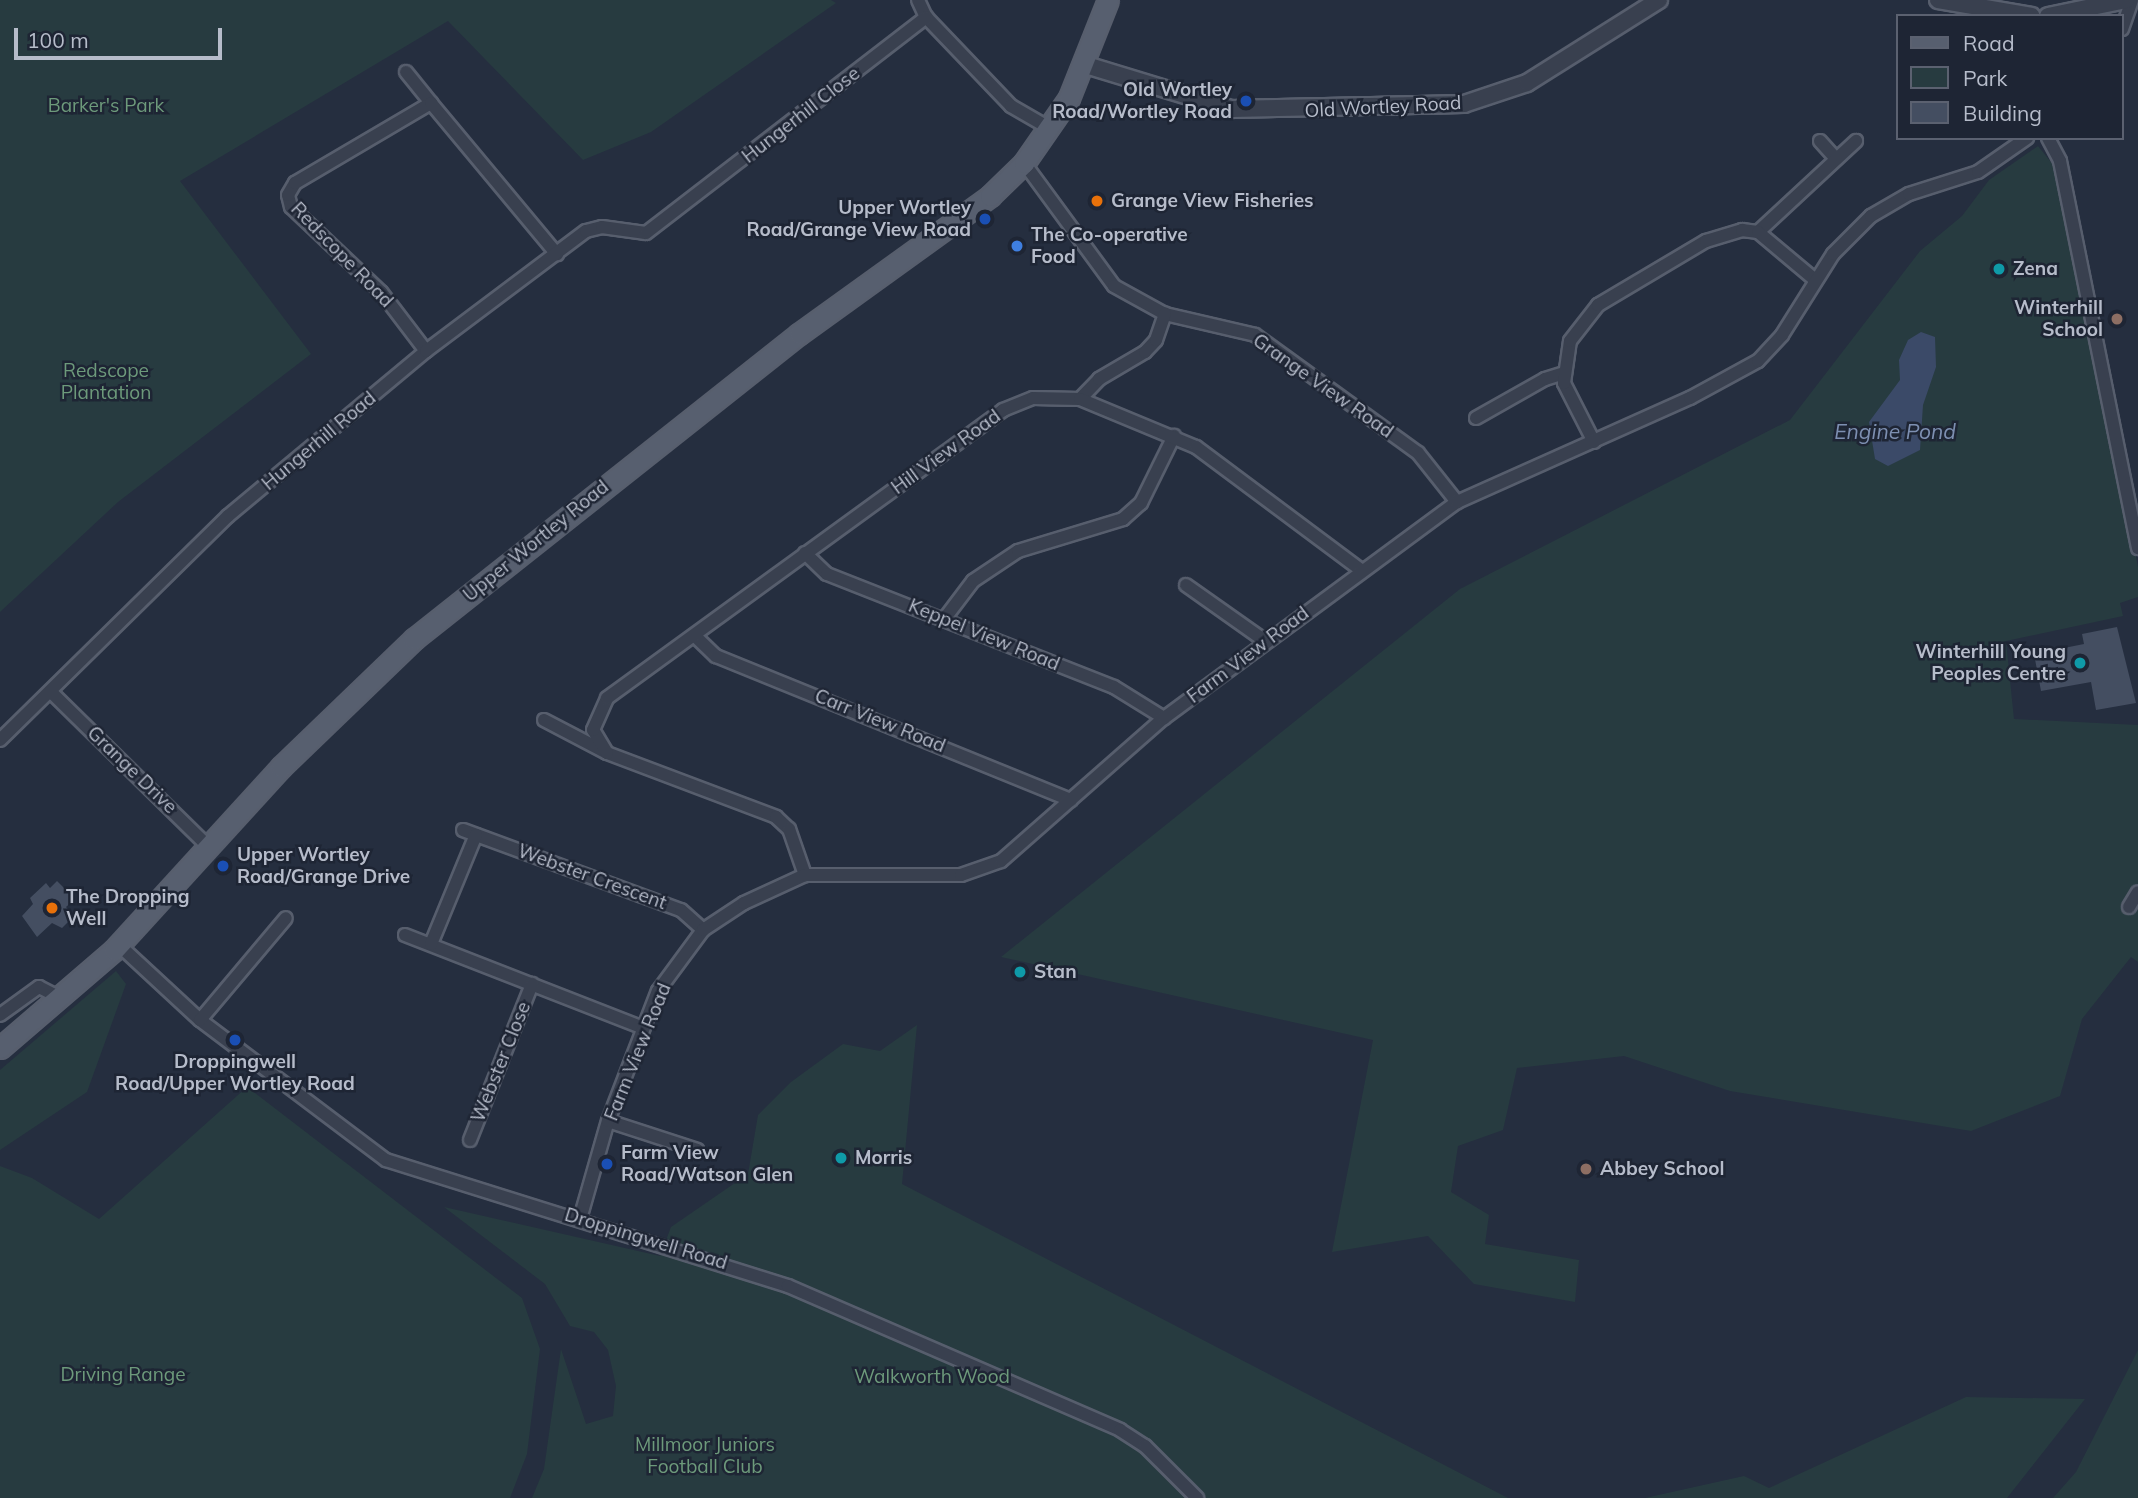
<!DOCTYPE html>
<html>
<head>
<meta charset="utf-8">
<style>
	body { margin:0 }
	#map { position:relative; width:2138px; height:1498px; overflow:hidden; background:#252e3f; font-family:Mulish,sans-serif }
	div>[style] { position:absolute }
	.green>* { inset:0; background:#273b40 }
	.water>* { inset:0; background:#3b4a68 }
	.building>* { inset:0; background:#444e61 }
	.roads { filter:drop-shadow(2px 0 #575e6d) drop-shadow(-2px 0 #575e6d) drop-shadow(0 2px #575e6d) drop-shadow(0 -2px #575e6d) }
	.minor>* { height:12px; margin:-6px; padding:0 6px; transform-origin:6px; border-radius:6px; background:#39404f }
	.tertiary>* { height:16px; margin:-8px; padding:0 8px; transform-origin:8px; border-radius:8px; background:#39404f }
	.primary>* { height:19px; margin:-9.5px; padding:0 9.5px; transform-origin:9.5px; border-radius:9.5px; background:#575f6f }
	.dots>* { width:19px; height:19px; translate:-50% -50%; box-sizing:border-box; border:4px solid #1e2534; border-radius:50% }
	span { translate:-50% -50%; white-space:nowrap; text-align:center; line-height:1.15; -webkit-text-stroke:5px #1e2534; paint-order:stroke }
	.poi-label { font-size:19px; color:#b6bcca; font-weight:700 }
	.right { translate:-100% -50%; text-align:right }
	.left { translate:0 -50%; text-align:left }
	.park-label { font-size:19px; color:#6d9a7b }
	.street-label { font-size:19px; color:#b6bcca }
	.water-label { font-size:21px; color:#7d8fb1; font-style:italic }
	.legend { position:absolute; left:1896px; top:14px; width:228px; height:126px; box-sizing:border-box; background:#1e2534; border:2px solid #5b6170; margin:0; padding:9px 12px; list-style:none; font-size:21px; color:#b6bcca }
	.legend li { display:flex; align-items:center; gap:14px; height:35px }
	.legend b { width:35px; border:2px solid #5b6170 }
	.scale { position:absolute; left:14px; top:28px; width:208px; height:32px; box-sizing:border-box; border:4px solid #b6bcca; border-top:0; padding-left:9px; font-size:21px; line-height:24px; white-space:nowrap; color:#b6bcca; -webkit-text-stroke:5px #1e2534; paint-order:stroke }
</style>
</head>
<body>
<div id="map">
	<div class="green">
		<i style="clip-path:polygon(0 0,831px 0,836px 3px,651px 132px,583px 160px,448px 21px,180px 181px,311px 354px,118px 502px,0 612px)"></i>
		<i style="clip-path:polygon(2038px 146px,2063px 177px,2138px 567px,2138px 597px,2120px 603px,2123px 616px,2006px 641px,2014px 719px,2138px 725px,2138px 962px,2131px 957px,2082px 1019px,2060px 1096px,1971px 1131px,1730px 1091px,1624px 1056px,1517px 1068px,1503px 1130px,1458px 1146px,1451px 1192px,1489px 1215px,1485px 1244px,1579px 1260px,1575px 1302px,1474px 1284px,1428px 1236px,1332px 1252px,1373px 1040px,1001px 957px,1460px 589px,1790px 420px,1920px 251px,1962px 216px,1989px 180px)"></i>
		<i style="clip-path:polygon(116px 971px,126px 984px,87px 1092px,0 1150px,0 1070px)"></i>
		<i style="clip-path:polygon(917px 1025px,902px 1184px,1508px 1498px,532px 1498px,544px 1469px,561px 1349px,586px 1424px,613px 1416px,616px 1386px,608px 1350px,594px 1332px,570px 1326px,545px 1284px,444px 1207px,660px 1256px,671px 1227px,748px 1174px,758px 1115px,791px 1082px,843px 1044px,880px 1051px)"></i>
		<i style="clip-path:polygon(247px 1087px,522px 1298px,540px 1349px,527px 1454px,510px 1498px,0 1498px,0 1166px,32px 1178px,99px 1219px)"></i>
		<i style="clip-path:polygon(2138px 1350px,2138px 1498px,2053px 1498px,2076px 1472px)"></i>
		<i style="clip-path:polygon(1966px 1397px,2085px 1399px,2007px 1498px,1645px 1498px,1744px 1476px,1769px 1488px)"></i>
	</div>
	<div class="water">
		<i style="clip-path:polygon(1921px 332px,1935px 337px,1936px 367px,1923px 405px,1920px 450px,1888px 466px,1875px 459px,1869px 422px,1900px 380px,1899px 360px,1908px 340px)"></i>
	</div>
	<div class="building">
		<i style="clip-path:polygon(2117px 627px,2136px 703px,2096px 710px,2091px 682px,2041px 691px,2034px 654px,2084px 644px,2082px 634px)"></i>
		<i style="clip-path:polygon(57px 881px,75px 899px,66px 907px,74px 916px,62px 928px,52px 923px,37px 937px,22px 916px,33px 904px,30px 898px,46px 883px,50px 888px)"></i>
	</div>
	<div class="roads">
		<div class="minor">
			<i style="left:918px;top:0;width:19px;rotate:65deg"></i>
			<i style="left:926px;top:17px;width:123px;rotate:46.3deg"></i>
			<i style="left:1011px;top:106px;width:46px;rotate:29.9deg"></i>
			<i style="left:2122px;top:29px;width:31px;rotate:-71deg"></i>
			<i style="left:406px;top:72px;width:40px;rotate:51deg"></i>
			<i style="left:2048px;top:138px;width:26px;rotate:62deg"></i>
			<i style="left:2060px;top:161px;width:395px;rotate:78.6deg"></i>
			<i style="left:1820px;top:141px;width:24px;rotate:48deg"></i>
			<i style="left:1024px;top:163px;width:152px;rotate:53.8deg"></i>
			<i style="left:1114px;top:286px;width:58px;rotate:28.8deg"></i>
			<i style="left:1165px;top:314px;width:92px;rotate:13.1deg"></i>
			<i style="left:1255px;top:335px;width:201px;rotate:35.9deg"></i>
			<i style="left:1418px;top:453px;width:63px;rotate:51.5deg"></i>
			<i style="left:1758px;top:232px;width:134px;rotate:-42.9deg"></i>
			<i style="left:426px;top:351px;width:74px;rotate:-127.3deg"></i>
			<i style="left:381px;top:292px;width:124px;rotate:-136.6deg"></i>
			<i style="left:291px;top:207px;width:12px;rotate:-104deg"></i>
			<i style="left:288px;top:195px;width:14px;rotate:-60deg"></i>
			<i style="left:295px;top:183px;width:158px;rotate:-30.5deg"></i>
			<i style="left:431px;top:103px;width:197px;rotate:50.2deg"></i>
			<i style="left:1080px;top:399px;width:28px;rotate:-46deg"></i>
			<i style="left:1099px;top:379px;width:53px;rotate:-30.4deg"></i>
			<i style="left:1145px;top:352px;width:16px;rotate:-47deg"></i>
			<i style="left:1156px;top:340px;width:28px;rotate:-71deg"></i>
			<i style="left:1476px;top:418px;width:79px;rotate:-29.5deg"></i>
			<i style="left:1545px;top:379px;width:21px;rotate:-17deg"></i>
			<i style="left:1594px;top:442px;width:66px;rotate:-117deg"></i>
			<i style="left:1564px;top:383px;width:42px;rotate:-81.9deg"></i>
			<i style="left:1570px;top:341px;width:46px;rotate:-52.1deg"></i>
			<i style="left:1598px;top:305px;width:126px;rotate:-30.7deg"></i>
			<i style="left:1706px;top:241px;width:38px;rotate:-17deg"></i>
			<i style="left:1742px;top:230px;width:16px;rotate:7deg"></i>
			<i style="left:1758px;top:232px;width:73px;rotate:40deg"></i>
			<i style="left:805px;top:553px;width:30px;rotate:44deg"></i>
			<i style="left:827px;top:574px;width:308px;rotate:21.5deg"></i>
			<i style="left:1114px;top:687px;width:59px;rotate:31.8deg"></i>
			<i style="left:1186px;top:585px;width:97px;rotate:35.3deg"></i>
			<i style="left:945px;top:618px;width:46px;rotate:-52.9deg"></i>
			<i style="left:973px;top:581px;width:54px;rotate:-33.7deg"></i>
			<i style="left:1018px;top:551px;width:110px;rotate:-16.9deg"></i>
			<i style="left:1123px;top:519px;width:24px;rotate:-42deg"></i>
			<i style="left:1141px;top:503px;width:75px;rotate:-63.8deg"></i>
			<i style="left:695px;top:636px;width:29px;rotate:44deg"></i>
			<i style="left:716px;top:656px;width:383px;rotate:22.1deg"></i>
			<i style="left:51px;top:692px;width:224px;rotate:44.5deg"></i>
			<i style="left:544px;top:720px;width:71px;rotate:27.6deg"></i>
			<i style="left:607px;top:753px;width:181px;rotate:20.7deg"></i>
			<i style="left:776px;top:817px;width:18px;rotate:43deg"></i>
			<i style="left:789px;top:829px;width:49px;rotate:70.8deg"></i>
			<i style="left:0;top:740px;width:320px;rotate:-44.5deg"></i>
			<i style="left:228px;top:516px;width:258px;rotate:-39.8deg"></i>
			<i style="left:426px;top:351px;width:200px;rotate:-36.9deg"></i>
			<i style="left:586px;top:231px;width:16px;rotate:-14deg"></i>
			<i style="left:602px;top:227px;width:44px;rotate:7.8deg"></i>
			<i style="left:646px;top:233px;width:354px;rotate:-37.6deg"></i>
			<i style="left:607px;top:753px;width:27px;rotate:-121deg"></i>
			<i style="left:593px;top:730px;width:35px;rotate:-66deg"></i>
			<i style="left:607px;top:698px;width:490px;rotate:-36deg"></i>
			<i style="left:1003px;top:410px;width:32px;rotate:-22deg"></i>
			<i style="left:1033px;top:398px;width:47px;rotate:1.2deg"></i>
			<i style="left:1080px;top:399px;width:126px;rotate:22.5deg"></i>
			<i style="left:1196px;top:447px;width:206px;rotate:36.7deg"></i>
			<i style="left:463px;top:830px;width:232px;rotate:20.2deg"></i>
			<i style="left:681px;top:910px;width:30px;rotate:42deg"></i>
			<i style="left:2129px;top:907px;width:17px;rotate:-59deg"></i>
			<i style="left:405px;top:935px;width:256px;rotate:21.3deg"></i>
			<i style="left:431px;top:944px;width:118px;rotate:-67.6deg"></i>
			<i style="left:119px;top:945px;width:110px;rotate:42.8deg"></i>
			<i style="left:200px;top:1020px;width:233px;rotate:37deg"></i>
			<i style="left:386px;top:1160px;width:421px;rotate:17.4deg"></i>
			<i style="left:788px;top:1286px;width:362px;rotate:23.4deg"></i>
			<i style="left:1120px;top:1430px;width:30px;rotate:33deg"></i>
			<i style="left:1145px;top:1446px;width:74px;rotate:45deg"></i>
			<i style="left:0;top:1015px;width:48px;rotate:-35.7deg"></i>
			<i style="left:39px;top:987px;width:22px;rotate:27deg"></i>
			<i style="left:200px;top:1020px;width:133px;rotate:-49.9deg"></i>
			<i style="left:608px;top:1121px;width:94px;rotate:18deg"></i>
			<i style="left:470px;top:1140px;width:168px;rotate:-68.3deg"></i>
			<i style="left:580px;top:1219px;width:102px;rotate:-74.1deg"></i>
			<i style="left:608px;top:1121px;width:139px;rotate:-69deg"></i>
			<i style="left:658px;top:991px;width:76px;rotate:-53.6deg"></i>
			<i style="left:703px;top:930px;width:49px;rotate:-33.4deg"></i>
			<i style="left:744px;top:903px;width:67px;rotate:-24.7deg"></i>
			<i style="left:805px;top:875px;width:156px"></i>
			<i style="left:961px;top:875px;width:42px;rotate:-19.3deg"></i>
			<i style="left:1001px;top:861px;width:217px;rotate:-41.3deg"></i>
			<i style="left:1164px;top:718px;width:364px;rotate:-36.4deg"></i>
			<i style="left:1457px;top:502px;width:255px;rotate:-24.1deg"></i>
			<i style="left:1690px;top:398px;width:77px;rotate:-28.6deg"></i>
			<i style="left:1758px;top:361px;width:35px;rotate:-47deg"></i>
			<i style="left:1782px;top:335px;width:96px;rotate:-57.8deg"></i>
			<i style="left:1833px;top:254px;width:54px;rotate:-45deg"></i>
			<i style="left:1871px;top:216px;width:44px;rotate:-30.1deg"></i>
			<i style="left:1909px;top:194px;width:72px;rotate:-17.7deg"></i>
			<i style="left:1978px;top:172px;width:60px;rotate:-34.8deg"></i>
		</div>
		<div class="tertiary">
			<i style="left:1938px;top:0;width:95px;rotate:9.7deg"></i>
			<i style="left:2048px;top:16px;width:80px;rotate:-11.6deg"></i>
			<i style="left:1086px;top:65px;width:152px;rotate:16.9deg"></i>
			<i style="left:1231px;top:109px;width:233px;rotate:-1.2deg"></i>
			<i style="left:1464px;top:104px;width:66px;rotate:-18.4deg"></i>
			<i style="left:1527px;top:83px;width:156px;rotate:-32.2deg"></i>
		</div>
		<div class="primary">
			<i style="left:0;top:1048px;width:150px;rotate:-40.7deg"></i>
			<i style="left:114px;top:950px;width:248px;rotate:-47.6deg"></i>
			<i style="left:281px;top:767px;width:185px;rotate:-43.9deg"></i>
			<i style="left:414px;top:639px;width:491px;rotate:-38.4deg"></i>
			<i style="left:799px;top:334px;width:236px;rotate:-35.8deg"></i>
			<i style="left:990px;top:196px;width:47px;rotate:-44.1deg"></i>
			<i style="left:1024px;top:163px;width:79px;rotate:-55.3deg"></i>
			<i style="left:1069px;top:98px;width:105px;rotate:-68.3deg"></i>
		</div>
	</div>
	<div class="dots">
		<i style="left:1246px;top:101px;background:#1a4fb4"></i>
		<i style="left:1097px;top:201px;background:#e8710a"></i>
		<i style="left:985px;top:219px;background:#1a4fb4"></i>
		<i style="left:1017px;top:246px;background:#3f7fe0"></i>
		<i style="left:1999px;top:269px;background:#0f9aa8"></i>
		<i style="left:2117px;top:319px;background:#8d6e63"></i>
		<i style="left:2080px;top:663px;background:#0f9aa8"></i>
		<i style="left:223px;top:866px;background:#1a4fb4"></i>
		<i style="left:52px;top:908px;background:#e8710a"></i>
		<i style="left:1020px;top:972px;background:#0f9aa8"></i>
		<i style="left:235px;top:1040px;background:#1a4fb4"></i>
		<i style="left:841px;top:1158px;background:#0f9aa8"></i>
		<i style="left:607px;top:1164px;background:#1a4fb4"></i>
		<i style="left:1586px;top:1169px;background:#8d6e63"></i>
	</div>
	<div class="poi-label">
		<span class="right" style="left:1232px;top:101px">Old Wortley<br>Road/Wortley Road</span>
		<span class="left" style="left:1111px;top:201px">Grange View Fisheries</span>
		<span class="right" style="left:971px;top:219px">Upper Wortley<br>Road/Grange View Road</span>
		<span class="left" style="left:1031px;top:246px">The Co-operative<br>Food</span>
		<span class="left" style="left:2013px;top:269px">Zena</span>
		<span class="right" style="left:2103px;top:319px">Winterhill<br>School</span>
		<span class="right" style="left:2066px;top:663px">Winterhill Young<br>Peoples Centre</span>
		<span class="left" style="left:237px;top:866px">Upper Wortley<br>Road/Grange Drive</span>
		<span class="left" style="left:66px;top:908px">The Dropping<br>Well</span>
		<span class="left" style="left:1034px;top:972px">Stan</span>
		<span style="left:235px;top:1073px">Droppingwell<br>Road/Upper Wortley Road</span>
		<span class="left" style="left:621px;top:1164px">Farm View<br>Road/Watson Glen</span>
		<span class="left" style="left:855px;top:1158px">Morris</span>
		<span class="left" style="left:1600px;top:1169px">Abbey School</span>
	</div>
	<div class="park-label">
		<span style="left:106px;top:106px">Barker's Park</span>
		<span style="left:106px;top:382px">Redscope<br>Plantation</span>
		<span style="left:123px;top:1375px">Driving Range</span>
		<span style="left:932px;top:1377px">Walkworth Wood</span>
		<span style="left:705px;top:1456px">Millmoor Juniors<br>Football Club</span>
	</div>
	<div class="street-label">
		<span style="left:1383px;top:107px;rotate:-3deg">Old Wortley Road</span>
		<span style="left:801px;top:115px;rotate:-38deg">Hungerhill Close</span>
		<span style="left:342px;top:255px;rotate:46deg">Redscope Road</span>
		<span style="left:1323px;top:386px;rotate:35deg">Grange View Road</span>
		<span style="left:319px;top:441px;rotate:-40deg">Hungerhill Road</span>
		<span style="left:946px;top:452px;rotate:-36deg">Hill View Road</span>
		<span style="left:536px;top:541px;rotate:-39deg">Upper Wortley Road</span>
		<span style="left:984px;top:635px;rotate:22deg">Keppel View Road</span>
		<span style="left:1248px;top:655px;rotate:-37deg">Farm View Road</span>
		<span style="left:880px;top:721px;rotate:22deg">Carr View Road</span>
		<span style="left:132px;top:770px;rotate:44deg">Grange Drive</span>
		<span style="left:592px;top:877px;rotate:20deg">Webster Crescent</span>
		<span style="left:638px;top:1052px;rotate:-68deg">Farm View Road</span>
		<span style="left:501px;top:1062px;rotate:-68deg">Webster Close</span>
		<span style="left:646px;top:1239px;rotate:17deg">Droppingwell Road</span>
	</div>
	<div class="water-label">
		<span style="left:1895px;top:431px">Engine Pond</span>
	</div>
	<ul class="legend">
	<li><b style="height:9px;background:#575f6f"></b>Road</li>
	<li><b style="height:19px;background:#273b40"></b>Park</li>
	<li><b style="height:19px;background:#444e61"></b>Building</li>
	</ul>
	<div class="scale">100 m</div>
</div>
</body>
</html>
